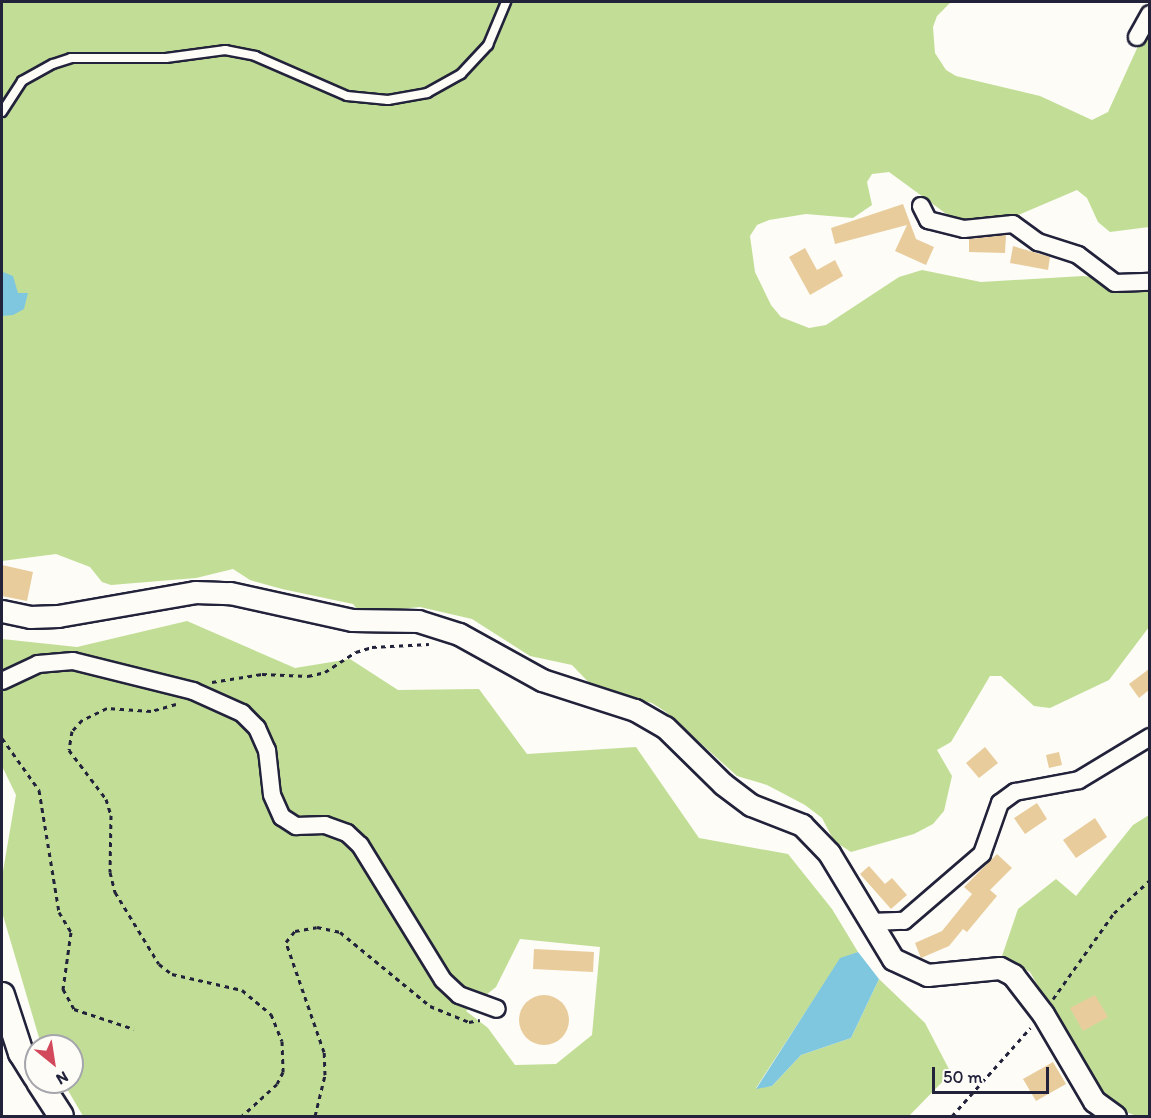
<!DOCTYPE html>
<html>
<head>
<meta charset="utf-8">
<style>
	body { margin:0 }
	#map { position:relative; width:1151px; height:1118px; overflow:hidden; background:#fdfcf7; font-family:Itim,sans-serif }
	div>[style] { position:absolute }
	.green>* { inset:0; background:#c2de96 }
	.water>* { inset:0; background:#7fc6df }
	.building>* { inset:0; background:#e9cc9c }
	.round { border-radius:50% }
	.path>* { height:3px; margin-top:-1.5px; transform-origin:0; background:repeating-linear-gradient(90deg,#22223b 0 4.5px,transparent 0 9px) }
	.roads { filter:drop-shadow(2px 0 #22223b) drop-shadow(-2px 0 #22223b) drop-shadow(0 2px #22223b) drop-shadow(0 -2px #22223b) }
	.service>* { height:8px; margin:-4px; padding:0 4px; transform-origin:4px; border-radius:4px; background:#fdfcf7 }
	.minor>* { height:16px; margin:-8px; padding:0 8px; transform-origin:8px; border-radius:8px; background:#fdfcf7 }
	.tertiary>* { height:21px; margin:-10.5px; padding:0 10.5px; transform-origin:10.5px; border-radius:10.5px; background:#fdfcf7 }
	.secondary>* { height:24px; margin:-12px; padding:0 12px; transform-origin:12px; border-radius:12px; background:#fdfcf7 }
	span { translate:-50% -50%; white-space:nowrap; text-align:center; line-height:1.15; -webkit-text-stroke:4.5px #fdfcf7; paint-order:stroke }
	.frame { position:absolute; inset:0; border:3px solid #22223b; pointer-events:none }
	.north { position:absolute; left:24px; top:1034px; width:60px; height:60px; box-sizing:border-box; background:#fdfcf7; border:2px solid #a5a5ac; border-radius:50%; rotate:150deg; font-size:16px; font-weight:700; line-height:24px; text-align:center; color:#22223b }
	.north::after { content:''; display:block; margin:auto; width:21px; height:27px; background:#d1495b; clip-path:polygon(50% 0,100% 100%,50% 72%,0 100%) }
	.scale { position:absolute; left:932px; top:1067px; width:117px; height:27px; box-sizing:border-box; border:3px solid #22223b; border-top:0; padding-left:8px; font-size:18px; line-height:21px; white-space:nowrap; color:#22223b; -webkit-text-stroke:4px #fdfcf7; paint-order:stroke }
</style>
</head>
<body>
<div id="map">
	<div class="green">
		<i style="clip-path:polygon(2px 2px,951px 2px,937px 16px,933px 27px,935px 53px,946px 70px,956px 76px,1040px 96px,1092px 120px,1108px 112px,1149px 22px,1149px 227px,1110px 232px,1098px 222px,1087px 198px,1077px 190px,1004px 221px,956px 221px,889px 172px,872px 174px,867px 182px,872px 205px,853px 218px,806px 214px,769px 220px,757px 225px,750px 236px,755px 272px,771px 305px,781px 317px,809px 328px,826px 325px,899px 277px,922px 270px,981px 282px,1083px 276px,1149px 284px,1149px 627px,1109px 680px,1050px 708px,1034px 706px,1001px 676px,990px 676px,951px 742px,937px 750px,952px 776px,944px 811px,933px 824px,914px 834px,851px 852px,834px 841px,822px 818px,805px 805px,767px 785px,737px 776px,666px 712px,652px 703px,596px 690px,572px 665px,530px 656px,472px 619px,420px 607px,360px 613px,353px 604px,282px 589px,250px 580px,233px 569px,196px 578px,111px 585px,102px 582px,90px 567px,56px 554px,2px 561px)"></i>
		<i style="clip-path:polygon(evenodd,187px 621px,295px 668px,350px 659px,398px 690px,479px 689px,527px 754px,636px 747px,699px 838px,788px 854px,832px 909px,858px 952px,840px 959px,756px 1088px,772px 1086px,801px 1055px,851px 1038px,879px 979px,925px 1023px,951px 1073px,909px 1116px,83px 1116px,63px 1082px,72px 1082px,72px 1046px,42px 1046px,40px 1041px,2px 912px,2px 877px,16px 795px,2px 766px,2px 639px,77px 647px,187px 621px,520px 939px,600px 947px,592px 1035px,556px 1064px,515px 1065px,488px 1028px,466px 1011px,496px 987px,520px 939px)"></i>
		<i style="clip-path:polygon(1149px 815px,1149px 1116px,1137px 1116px,1120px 1110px,1086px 1071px,1030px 972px,1002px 956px,1018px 909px,1056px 879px,1076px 896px,1133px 825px)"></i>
	</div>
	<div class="water">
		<i style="clip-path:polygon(3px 272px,13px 276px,18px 293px,28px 293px,24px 309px,13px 315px,2px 316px)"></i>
		<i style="clip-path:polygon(858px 952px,879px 979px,851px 1038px,801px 1055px,772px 1086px,756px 1089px,840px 958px)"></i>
	</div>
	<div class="building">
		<i style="clip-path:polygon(903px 204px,916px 239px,934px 247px,926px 265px,895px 251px,907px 225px,835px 244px,831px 228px)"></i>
		<i style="clip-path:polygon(1006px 235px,1005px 253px,969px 252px,969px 239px)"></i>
		<i style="clip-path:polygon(1013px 246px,1050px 257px,1048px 270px,1010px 263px)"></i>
		<i style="clip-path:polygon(805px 248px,817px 270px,835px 260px,843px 276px,810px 295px,789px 257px)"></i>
		<i style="clip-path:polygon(2px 565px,33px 572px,27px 601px,2px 596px)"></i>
		<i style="clip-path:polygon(1149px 669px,1149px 690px,1139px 698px,1129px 684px)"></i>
		<i style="clip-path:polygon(985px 747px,998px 763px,979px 778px,966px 763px)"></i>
		<i style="clip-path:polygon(1059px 752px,1062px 765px,1049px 768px,1046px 755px)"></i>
		<i style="clip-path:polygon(1037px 803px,1047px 819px,1025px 834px,1014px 818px)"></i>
		<i style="clip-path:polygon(1095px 818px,1107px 837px,1076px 858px,1063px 840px)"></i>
		<i style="clip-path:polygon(997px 854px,1012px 868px,990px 890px,997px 896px,967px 932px,963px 929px,949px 946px,921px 958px,915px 943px,942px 931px,972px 894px,964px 887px)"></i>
		<i style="clip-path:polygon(869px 866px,885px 884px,892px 878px,907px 895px,891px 909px,860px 874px)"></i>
		<i style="clip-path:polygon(534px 949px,594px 952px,593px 972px,533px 969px)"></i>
		<i style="clip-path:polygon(1095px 995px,1108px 1017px,1083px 1031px,1070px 1008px)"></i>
		<i class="round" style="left:519px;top:995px;width:50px;height:50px"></i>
		<i style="clip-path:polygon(1053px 1062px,1066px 1084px,1036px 1101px,1023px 1079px)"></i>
	</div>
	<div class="path">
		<i style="left:212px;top:682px;width:51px;rotate:-9.1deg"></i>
		<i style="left:262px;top:674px;width:46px;rotate:2.5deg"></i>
		<i style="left:308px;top:676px;width:17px;rotate:-13deg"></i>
		<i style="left:325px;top:672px;width:37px;rotate:-33deg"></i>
		<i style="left:356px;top:652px;width:17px;rotate:-17deg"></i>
		<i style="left:372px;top:647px;width:57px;rotate:-3deg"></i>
		<i style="left:176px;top:704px;width:26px;rotate:164deg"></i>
		<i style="left:151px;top:711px;width:44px;rotate:-176.1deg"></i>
		<i style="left:107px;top:708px;width:28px;rotate:154deg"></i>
		<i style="left:82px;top:720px;width:15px;rotate:132deg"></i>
		<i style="left:72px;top:731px;width:19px;rotate:99deg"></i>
		<i style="left:69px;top:750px;width:61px;rotate:52.9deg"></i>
		<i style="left:106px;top:799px;width:17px;rotate:73deg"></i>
		<i style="left:111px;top:815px;width:57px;rotate:91deg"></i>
		<i style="left:110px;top:872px;width:21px;rotate:76deg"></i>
		<i style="left:115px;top:892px;width:84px;rotate:58.6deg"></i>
		<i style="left:159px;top:964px;width:16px;rotate:38deg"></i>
		<i style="left:172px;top:974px;width:72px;rotate:12.9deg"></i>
		<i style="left:242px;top:990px;width:38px;rotate:40deg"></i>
		<i style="left:271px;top:1014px;width:29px;rotate:68deg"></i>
		<i style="left:282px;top:1041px;width:31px;rotate:88deg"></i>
		<i style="left:283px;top:1072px;width:13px;rotate:117deg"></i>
		<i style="left:277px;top:1084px;width:47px;rotate:137.6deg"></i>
		<i style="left:2px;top:738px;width:64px;rotate:54.6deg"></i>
		<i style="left:39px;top:790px;width:124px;rotate:80.7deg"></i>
		<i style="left:59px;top:912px;width:23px;rotate:59deg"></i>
		<i style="left:71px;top:932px;width:58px;rotate:98deg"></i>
		<i style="left:63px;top:989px;width:23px;rotate:61deg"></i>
		<i style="left:74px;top:1009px;width:63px;rotate:18.4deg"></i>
		<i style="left:1053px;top:999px;width:105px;rotate:-54.7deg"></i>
		<i style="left:1114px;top:913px;width:49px;rotate:-42.5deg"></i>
		<i style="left:315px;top:1116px;width:42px;rotate:-76.3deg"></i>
		<i style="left:325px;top:1075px;width:23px;rotate:-92deg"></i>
		<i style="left:324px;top:1052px;width:116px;rotate:-109.1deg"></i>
		<i style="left:286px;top:942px;width:14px;rotate:-51deg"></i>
		<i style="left:295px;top:931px;width:22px;rotate:-10deg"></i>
		<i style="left:317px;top:927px;width:24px;rotate:12deg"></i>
		<i style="left:340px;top:932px;width:117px;rotate:39.4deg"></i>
		<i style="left:430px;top:1006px;width:42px;rotate:22.3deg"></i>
		<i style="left:469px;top:1022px;width:11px;rotate:-10deg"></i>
		<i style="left:952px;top:1116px;width:118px;rotate:-48.4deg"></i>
	</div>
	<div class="roads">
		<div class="service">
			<i style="left:2px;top:112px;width:37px;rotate:-57deg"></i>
			<i style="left:22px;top:81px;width:35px;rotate:-29deg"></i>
			<i style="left:53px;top:64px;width:19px;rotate:-18deg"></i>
			<i style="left:71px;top:58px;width:95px"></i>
			<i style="left:166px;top:58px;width:60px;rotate:-7.7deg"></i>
			<i style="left:225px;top:50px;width:31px;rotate:11deg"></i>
			<i style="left:255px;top:56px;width:100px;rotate:23.5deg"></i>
			<i style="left:347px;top:96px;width:41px;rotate:5.6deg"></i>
			<i style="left:388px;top:100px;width:40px;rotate:-10deg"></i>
			<i style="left:427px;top:93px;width:39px;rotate:-29deg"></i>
			<i style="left:461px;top:74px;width:40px;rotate:-47deg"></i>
			<i style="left:488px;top:45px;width:47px;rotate:-67.3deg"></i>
		</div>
		<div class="minor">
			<i style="left:1137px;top:37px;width:26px;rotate:-61deg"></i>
			<i style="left:921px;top:206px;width:16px;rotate:63deg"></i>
			<i style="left:928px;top:220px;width:37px;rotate:14deg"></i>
			<i style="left:964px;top:229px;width:49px;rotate:-5.8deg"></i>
			<i style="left:1013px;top:224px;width:31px;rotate:36deg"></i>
			<i style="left:1038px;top:242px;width:42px;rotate:18deg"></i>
			<i style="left:1078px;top:255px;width:46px;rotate:37.1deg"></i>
			<i style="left:1115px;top:283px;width:35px;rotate:-2deg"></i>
			<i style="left:2px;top:681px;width:40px;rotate:-25deg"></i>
			<i style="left:38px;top:664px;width:35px;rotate:-5deg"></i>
			<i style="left:73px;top:661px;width:124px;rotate:14deg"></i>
			<i style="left:193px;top:691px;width:54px;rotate:24.2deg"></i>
			<i style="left:242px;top:713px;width:21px;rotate:45deg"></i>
			<i style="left:257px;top:728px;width:24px;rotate:66deg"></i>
			<i style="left:267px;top:750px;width:45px;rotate:83.7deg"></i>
			<i style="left:272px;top:795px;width:24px;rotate:66deg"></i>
			<i style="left:282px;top:817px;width:17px;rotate:33deg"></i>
			<i style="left:296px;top:826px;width:29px;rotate:-2deg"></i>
			<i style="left:325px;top:825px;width:23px;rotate:20deg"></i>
			<i style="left:347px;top:833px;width:18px;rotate:43deg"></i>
			<i style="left:360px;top:845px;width:158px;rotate:58.4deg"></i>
			<i style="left:443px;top:980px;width:22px;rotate:43deg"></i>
			<i style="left:459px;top:995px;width:40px;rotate:20.2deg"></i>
			<i style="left:870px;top:922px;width:34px;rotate:-2deg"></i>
			<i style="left:904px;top:921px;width:103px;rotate:-40.7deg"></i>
			<i style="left:982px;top:854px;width:54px;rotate:-70.6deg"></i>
			<i style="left:1000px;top:803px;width:19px;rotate:-36deg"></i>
			<i style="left:1015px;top:792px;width:65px;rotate:-10.6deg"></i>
			<i style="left:1079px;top:780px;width:83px;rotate:-31.2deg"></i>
		</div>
		<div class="tertiary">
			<i style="left:2px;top:611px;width:29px;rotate:12deg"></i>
			<i style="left:30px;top:617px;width:28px;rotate:-2deg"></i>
			<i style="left:58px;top:616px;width:139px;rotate:-9.9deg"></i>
			<i style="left:195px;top:592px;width:35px;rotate:2deg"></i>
			<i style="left:230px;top:593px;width:125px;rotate:12.5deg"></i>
			<i style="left:352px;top:620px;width:66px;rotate:0.9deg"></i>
			<i style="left:418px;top:621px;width:43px;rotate:17.6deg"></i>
			<i style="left:459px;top:634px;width:95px;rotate:29deg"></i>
			<i style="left:542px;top:680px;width:98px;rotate:17.9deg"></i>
			<i style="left:635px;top:710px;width:34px;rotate:30deg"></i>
			<i style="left:665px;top:727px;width:81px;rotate:44.5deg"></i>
			<i style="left:723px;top:784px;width:35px;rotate:37deg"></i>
			<i style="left:751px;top:805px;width:55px;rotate:21.4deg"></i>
			<i style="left:802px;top:825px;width:39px;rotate:46deg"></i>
			<i style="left:829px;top:853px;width:124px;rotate:58.9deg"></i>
			<i style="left:893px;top:959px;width:38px;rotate:25deg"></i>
			<i style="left:927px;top:975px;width:73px;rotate:-5.5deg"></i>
			<i style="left:1000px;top:968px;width:15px;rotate:28deg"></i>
			<i style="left:1013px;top:975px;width:49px;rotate:52.4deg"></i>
			<i style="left:1043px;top:1014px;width:101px;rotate:59.6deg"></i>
			<i style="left:1094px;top:1101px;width:26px;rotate:36deg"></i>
		</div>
		<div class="secondary">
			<i style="left:2px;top:995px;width:61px;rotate:71.9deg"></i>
			<i style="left:21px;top:1053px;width:28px;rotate:58deg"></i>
			<i style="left:39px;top:1082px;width:40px;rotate:57.1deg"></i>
		</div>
	</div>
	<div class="frame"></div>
	<div class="north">N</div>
	<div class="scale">50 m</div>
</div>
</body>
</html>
